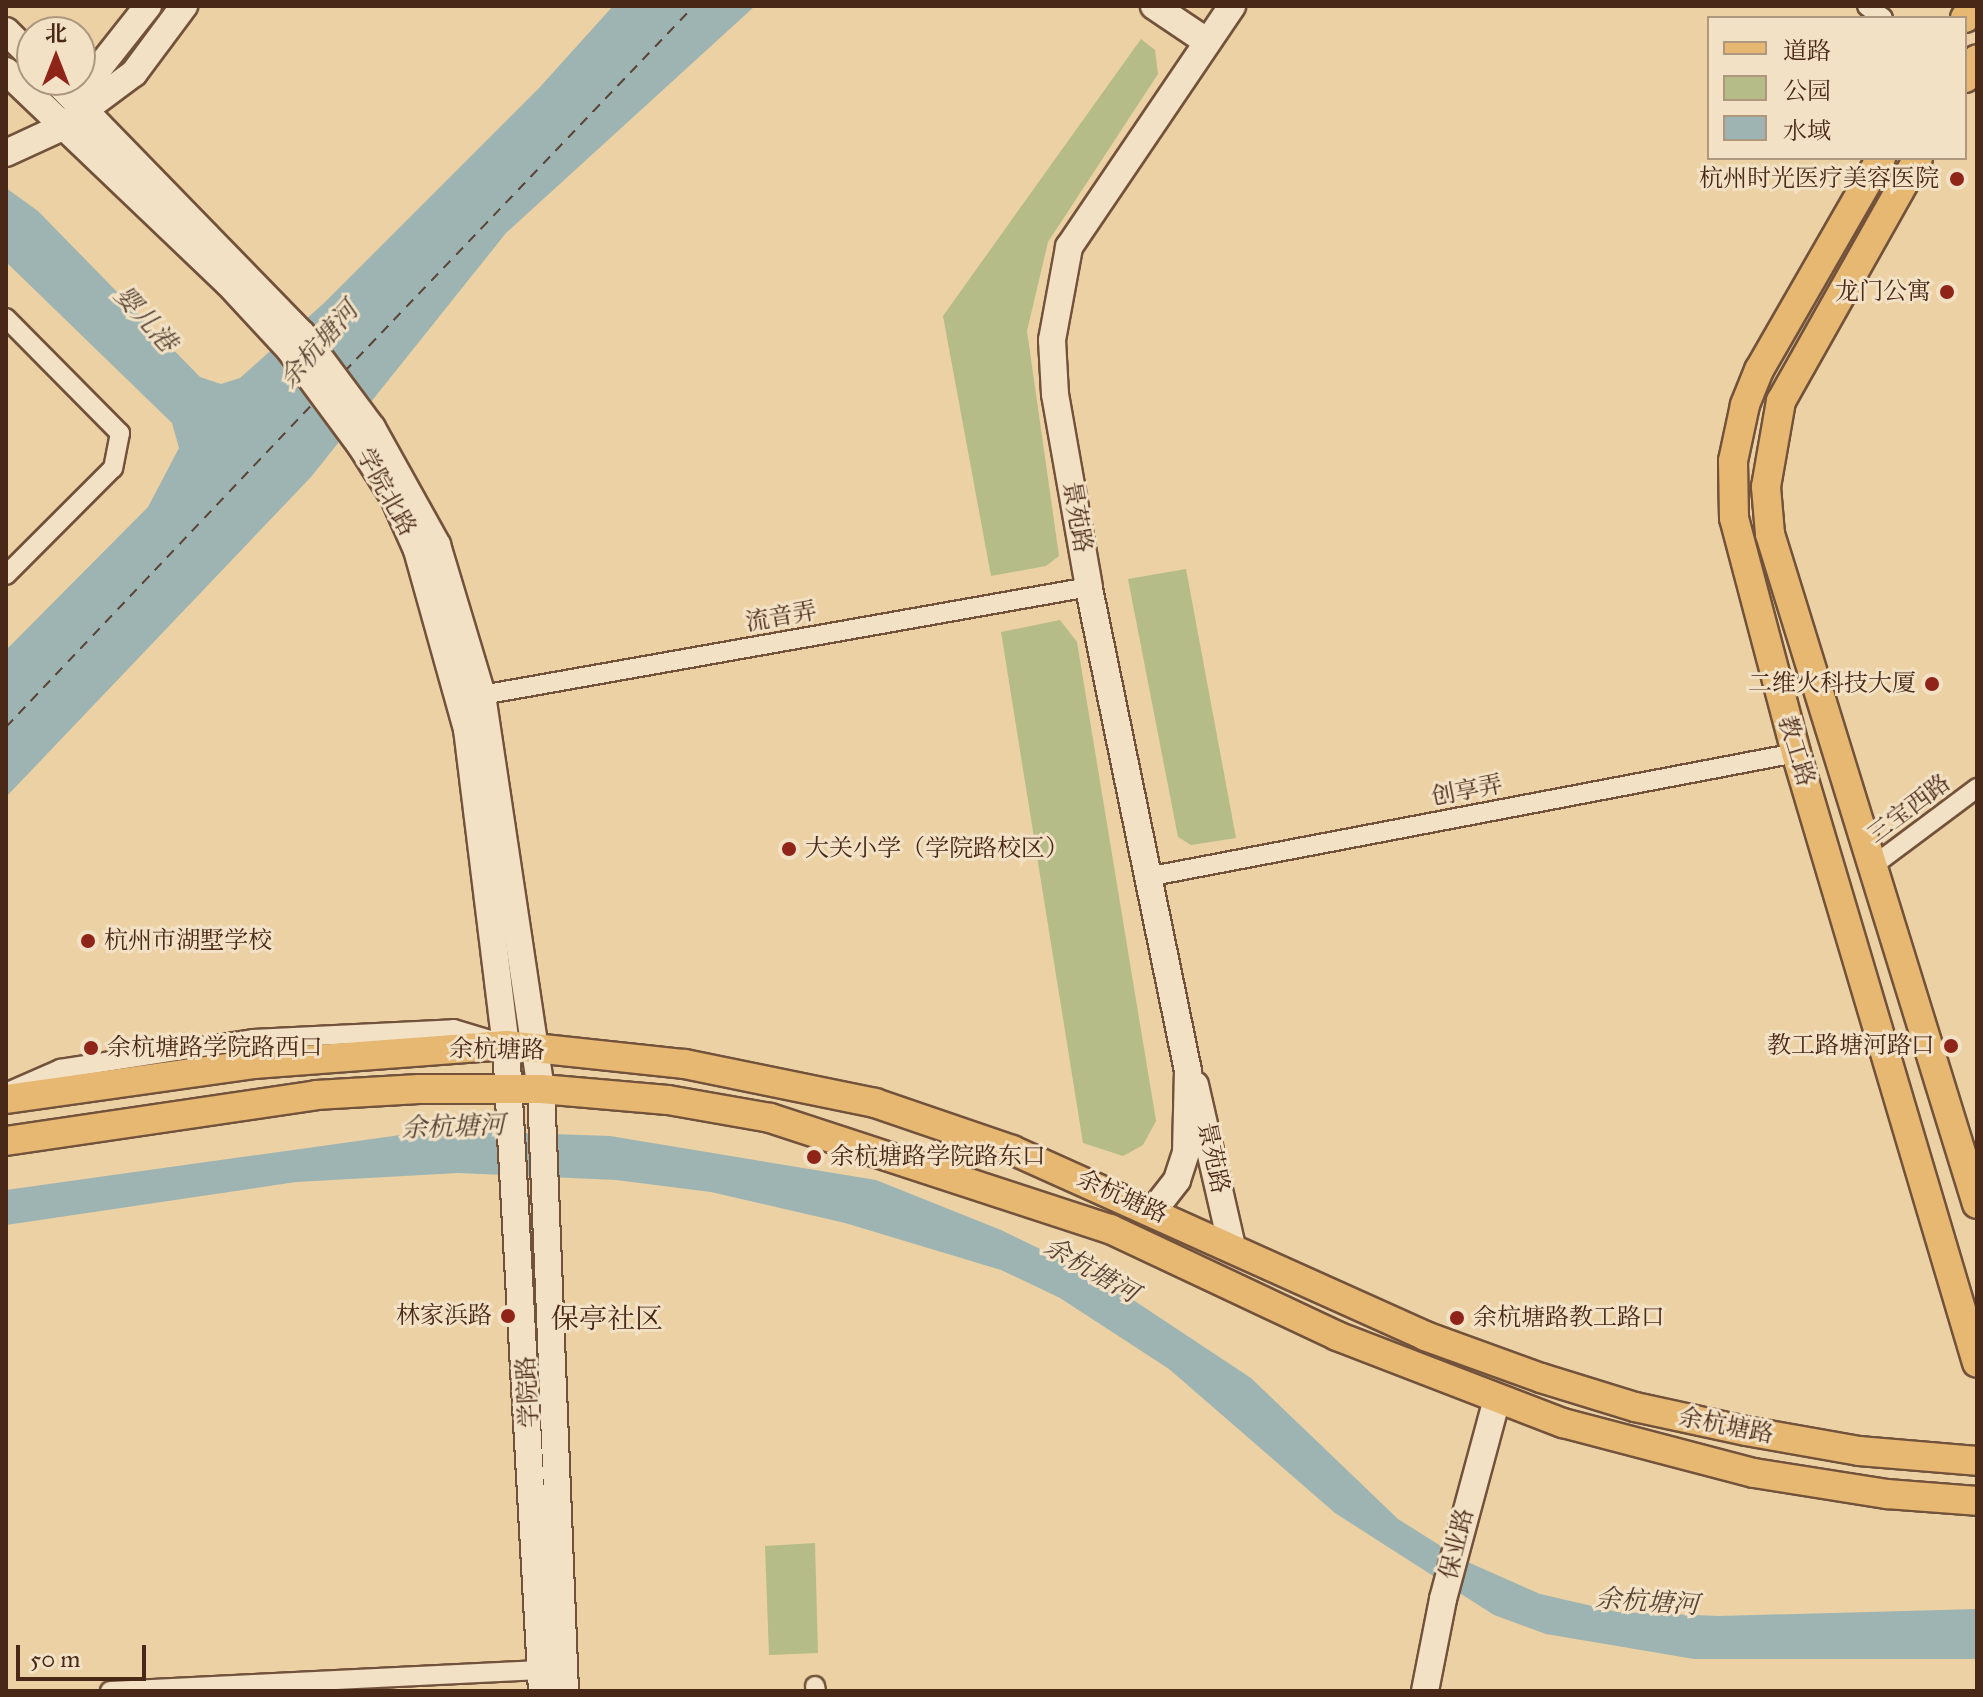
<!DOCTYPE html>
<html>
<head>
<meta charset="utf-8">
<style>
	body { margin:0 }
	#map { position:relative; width:1983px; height:1697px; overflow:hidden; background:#ebd1a4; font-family:"IM FELL Great Primer","Noto Serif SC",serif }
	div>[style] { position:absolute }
	.green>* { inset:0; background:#b5bc87 }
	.water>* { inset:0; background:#9eb4b2 }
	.ferry>* { height:2px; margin-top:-1px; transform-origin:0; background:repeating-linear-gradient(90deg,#5a4437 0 10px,transparent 0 18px) }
	.roads { filter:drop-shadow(2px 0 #72523b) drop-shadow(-2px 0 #72523b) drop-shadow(0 2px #72523b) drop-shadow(0 -2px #72523b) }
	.street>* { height:18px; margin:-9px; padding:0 9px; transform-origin:9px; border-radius:9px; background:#f2e1c4 }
	.secondary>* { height:26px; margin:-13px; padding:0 13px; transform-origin:13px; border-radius:13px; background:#f2e1c4 }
	.primary>* { height:28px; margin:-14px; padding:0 14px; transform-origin:14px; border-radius:14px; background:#e6b872 }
	.dots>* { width:22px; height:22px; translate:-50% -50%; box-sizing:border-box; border:4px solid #f2e1c4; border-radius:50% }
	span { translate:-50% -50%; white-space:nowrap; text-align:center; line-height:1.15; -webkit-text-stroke:6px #f2e1c4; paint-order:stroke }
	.poi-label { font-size:24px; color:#492818 }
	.right { translate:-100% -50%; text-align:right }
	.left { translate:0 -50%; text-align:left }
	.street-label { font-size:24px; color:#492818 }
	.water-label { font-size:26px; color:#5a4437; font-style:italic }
	.quarter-label { font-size:28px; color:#492818 }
	.frame { position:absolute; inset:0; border:8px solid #492818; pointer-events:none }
	.legend { position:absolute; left:1707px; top:16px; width:260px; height:144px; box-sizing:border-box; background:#f2e1c4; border:2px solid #ae977f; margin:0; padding:10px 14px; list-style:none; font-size:24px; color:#492818 }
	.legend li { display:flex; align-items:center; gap:16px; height:40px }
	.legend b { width:40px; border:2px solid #ae977f }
	.north { position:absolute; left:16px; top:16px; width:80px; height:80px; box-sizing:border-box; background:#f2e1c4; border:2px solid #ae977f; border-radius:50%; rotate:0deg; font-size:22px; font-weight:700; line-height:32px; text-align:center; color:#492818 }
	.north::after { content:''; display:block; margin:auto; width:28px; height:36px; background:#8f2418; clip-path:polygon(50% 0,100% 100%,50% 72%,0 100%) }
	.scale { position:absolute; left:16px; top:1645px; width:130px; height:36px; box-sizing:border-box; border:4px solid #492818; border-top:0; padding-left:10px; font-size:24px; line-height:28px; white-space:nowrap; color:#492818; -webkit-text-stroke:6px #f2e1c4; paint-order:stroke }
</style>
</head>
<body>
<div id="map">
	<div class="green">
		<i style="clip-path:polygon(1141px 39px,1155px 50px,1158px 74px,1048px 242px,1027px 331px,1059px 556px,1046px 566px,991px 576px,943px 316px)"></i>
		<i style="clip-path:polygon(1186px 569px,1236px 838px,1191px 845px,1178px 837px,1128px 579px)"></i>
		<i style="clip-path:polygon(1060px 620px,1077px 642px,1156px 1121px,1143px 1145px,1123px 1156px,1083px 1143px,1001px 632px)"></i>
		<i style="clip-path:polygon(815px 1543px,818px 1653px,769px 1655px,765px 1546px)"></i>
	</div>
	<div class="water">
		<i style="clip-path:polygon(613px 6px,755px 6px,506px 233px,311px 477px,6px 797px,6px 650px,148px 507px,179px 448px,172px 423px,6px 262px,6px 188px,38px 211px,200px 377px,221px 384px,240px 378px,323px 304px,540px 87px)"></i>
		<i style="clip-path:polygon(436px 1130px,610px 1136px,876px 1180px,1001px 1230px,1100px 1278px,1251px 1378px,1398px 1519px,1463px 1560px,1540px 1594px,1618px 1612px,1719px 1616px,1977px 1609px,1977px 1659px,1694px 1659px,1546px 1634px,1494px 1615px,1335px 1513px,1169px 1369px,1060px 1298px,1001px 1270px,845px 1223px,711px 1192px,616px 1180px,458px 1173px,296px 1182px,6px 1225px,6px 1190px)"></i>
	</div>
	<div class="ferry">
		<i style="left:344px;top:372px;width:506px;rotate:-46.28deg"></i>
		<i style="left:6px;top:727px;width:447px;rotate:-46.5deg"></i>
	</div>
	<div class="roads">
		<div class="street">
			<i style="left:1867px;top:6px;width:20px;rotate:37deg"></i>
			<i style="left:6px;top:318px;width:162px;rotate:45.3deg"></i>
			<i style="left:120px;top:433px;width:36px;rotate:101deg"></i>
			<i style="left:113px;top:468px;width:151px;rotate:135deg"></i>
			<i style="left:482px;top:695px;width:617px;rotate:-10.09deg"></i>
			<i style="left:1870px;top:868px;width:134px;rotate:-36.8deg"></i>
			<i style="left:1147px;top:877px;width:661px;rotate:-10.82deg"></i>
			<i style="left:10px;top:1091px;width:55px;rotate:-23.7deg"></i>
			<i style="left:60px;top:1069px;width:195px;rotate:-8.8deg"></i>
			<i style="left:253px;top:1039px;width:201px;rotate:-2.8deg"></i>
			<i style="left:454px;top:1029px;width:39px;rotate:17deg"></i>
			<i style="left:815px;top:1686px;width:5px;rotate:79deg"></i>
			<i style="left:110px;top:1691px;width:432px;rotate:-2.8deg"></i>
		</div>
		<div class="secondary">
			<i style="left:1154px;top:6px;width:63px;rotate:33.9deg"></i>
			<i style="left:6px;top:31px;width:37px;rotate:45deg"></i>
			<i style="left:6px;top:71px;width:307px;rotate:43.7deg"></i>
			<i style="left:228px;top:283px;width:91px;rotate:47.2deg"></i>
			<i style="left:290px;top:350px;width:119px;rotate:53.5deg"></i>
			<i style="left:361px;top:446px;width:62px;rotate:57.6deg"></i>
			<i style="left:394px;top:498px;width:57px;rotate:66.1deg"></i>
			<i style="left:417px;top:550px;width:186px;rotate:74.4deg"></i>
			<i style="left:467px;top:729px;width:318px;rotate:83deg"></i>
			<i style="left:506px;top:1045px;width:647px;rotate:86.81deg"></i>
			<i style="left:55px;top:80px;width:354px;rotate:45.8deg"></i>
			<i style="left:302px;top:334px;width:117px;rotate:53.3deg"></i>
			<i style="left:372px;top:428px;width:134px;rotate:60.9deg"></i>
			<i style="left:437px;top:545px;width:157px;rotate:73.3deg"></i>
			<i style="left:482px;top:695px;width:398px;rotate:81.5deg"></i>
			<i style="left:541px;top:1089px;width:602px;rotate:87.72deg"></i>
			<i style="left:84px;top:109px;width:44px;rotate:-69.9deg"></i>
			<i style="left:99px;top:68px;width:79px;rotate:-51.7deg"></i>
			<i style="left:6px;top:153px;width:60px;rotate:-24.8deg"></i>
			<i style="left:60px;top:128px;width:92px;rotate:-36.6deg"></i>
			<i style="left:134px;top:73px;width:84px;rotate:-53.3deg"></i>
			<i style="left:1195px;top:1085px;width:166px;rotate:77.1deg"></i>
			<i style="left:1153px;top:1211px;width:39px;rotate:-52deg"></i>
			<i style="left:1177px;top:1180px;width:29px;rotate:-72deg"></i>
			<i style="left:1186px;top:1152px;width:81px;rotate:-88.6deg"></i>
			<i style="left:1188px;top:1071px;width:494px;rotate:-101.6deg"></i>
			<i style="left:1089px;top:587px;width:196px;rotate:-100deg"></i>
			<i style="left:1055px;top:394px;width:54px;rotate:-93.2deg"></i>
			<i style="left:1052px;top:340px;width:95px;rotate:-79.6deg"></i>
			<i style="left:1069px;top:247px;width:291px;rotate:-55.9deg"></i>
			<i style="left:1425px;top:1691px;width:94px;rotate:-78.9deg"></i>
			<i style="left:1443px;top:1599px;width:207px;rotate:-74.9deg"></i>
		</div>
		<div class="primary">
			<i style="left:1965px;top:18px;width:14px;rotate:-60deg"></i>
			<i style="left:1965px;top:78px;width:22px;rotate:-58deg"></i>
			<i style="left:1881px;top:158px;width:245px;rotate:119.9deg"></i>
			<i style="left:1759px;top:370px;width:38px;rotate:112deg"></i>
			<i style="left:1745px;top:405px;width:57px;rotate:102.1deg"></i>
			<i style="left:1733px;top:461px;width:57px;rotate:89deg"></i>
			<i style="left:1734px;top:518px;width:243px;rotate:75.2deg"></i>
			<i style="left:1796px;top:753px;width:636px;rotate:73.47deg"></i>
			<i style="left:1918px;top:158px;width:279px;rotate:119.4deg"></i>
			<i style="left:1781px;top:401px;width:87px;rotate:99.9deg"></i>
			<i style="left:1766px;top:487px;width:47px;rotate:85.1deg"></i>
			<i style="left:1770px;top:534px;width:701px;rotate:72.83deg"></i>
			<i style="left:6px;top:1099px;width:250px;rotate:-8deg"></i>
			<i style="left:254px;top:1064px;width:253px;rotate:-4.3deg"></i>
			<i style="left:506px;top:1045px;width:180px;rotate:6.1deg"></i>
			<i style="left:685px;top:1064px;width:194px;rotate:11.6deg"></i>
			<i style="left:875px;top:1103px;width:145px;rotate:18.9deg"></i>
			<i style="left:1012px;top:1150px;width:453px;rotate:24.2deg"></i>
			<i style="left:1425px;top:1336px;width:123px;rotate:19.9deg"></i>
			<i style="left:1541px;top:1378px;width:98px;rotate:17.1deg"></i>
			<i style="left:1635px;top:1407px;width:114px;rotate:12.2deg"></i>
			<i style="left:1746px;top:1431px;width:115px;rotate:10deg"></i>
			<i style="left:1859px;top:1451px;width:118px;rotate:4.8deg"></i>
			<i style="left:6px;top:1141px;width:313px;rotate:-8.4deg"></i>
			<i style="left:316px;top:1095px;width:103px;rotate:-3.3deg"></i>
			<i style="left:419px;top:1089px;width:122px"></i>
			<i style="left:541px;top:1089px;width:127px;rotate:5deg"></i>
			<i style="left:668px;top:1100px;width:104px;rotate:10deg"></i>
			<i style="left:770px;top:1118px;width:358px;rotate:18.1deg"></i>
			<i style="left:1110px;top:1229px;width:251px;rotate:25.2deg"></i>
			<i style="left:1337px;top:1336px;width:242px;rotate:21.1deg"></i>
			<i style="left:1563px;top:1423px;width:197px;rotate:14.7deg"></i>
			<i style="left:1754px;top:1473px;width:135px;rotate:9deg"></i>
			<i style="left:1887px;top:1494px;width:90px;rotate:4.4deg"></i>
		</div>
	</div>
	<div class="dots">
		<i style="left:1957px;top:179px;background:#8f2418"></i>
		<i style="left:1947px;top:292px;background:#8f2418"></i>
		<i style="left:1932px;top:684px;background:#8f2418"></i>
		<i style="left:789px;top:849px;background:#8f2418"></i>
		<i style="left:88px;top:941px;background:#8f2418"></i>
		<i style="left:1951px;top:1046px;background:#8f2418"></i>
		<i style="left:91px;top:1048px;background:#8f2418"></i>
		<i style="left:814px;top:1157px;background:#8f2418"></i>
		<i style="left:508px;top:1316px;background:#8f2418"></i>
		<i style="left:1457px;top:1318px;background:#8f2418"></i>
	</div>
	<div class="poi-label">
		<span class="right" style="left:1939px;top:179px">杭州时光医疗美容医院</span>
		<span class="right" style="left:1931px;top:292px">龙门公寓</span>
		<span class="right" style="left:1916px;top:684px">二维火科技大厦</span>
		<span class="left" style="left:805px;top:849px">大关小学（学院路校区）</span>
		<span class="left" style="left:104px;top:941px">杭州市湖墅学校</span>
		<span class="right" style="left:1935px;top:1046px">教工路塘河路口</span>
		<span class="left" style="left:107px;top:1048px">余杭塘路学院路西口</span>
		<span class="left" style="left:830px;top:1157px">余杭塘路学院路东口</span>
		<span class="right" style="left:492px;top:1316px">林家浜路</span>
		<span class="left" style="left:1473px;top:1318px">余杭塘路教工路口</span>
	</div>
	<div class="street-label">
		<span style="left:386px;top:492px;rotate:61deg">学院北路</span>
		<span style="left:1077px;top:517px;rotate:80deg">景苑路</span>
		<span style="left:781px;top:617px;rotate:-10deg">流音弄</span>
		<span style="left:1796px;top:751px;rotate:73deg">教工路</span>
		<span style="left:1467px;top:791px;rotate:-11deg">创享弄</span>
		<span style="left:1909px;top:809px;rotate:-37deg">三宝西路</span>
		<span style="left:497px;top:1050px;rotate:1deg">余杭塘路</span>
		<span style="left:1213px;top:1158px;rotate:78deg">景苑路</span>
		<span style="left:1122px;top:1197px;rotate:24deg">余杭塘路</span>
		<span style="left:528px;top:1392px;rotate:-93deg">学院路</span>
		<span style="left:1726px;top:1426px;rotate:11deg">余杭塘路</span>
		<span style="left:1457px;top:1544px;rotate:-76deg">保业路</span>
	</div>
	<div class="water-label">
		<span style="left:145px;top:319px;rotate:48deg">婴儿港</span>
		<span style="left:319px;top:345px;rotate:-49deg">余杭塘河</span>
		<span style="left:453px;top:1127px;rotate:-2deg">余杭塘河</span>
		<span style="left:1091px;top:1270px;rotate:30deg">余杭塘河</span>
		<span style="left:1647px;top:1602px;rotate:4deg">余杭塘河</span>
	</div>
	<div class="quarter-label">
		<span style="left:607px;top:1319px">保亭社区</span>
	</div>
	<div class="frame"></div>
	<ul class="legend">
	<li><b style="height:10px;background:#e6b872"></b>道路</li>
	<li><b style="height:22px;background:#b5bc87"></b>公园</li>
	<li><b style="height:22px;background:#9eb4b2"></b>水域</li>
	</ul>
	<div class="north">北</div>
	<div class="scale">50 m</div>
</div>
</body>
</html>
